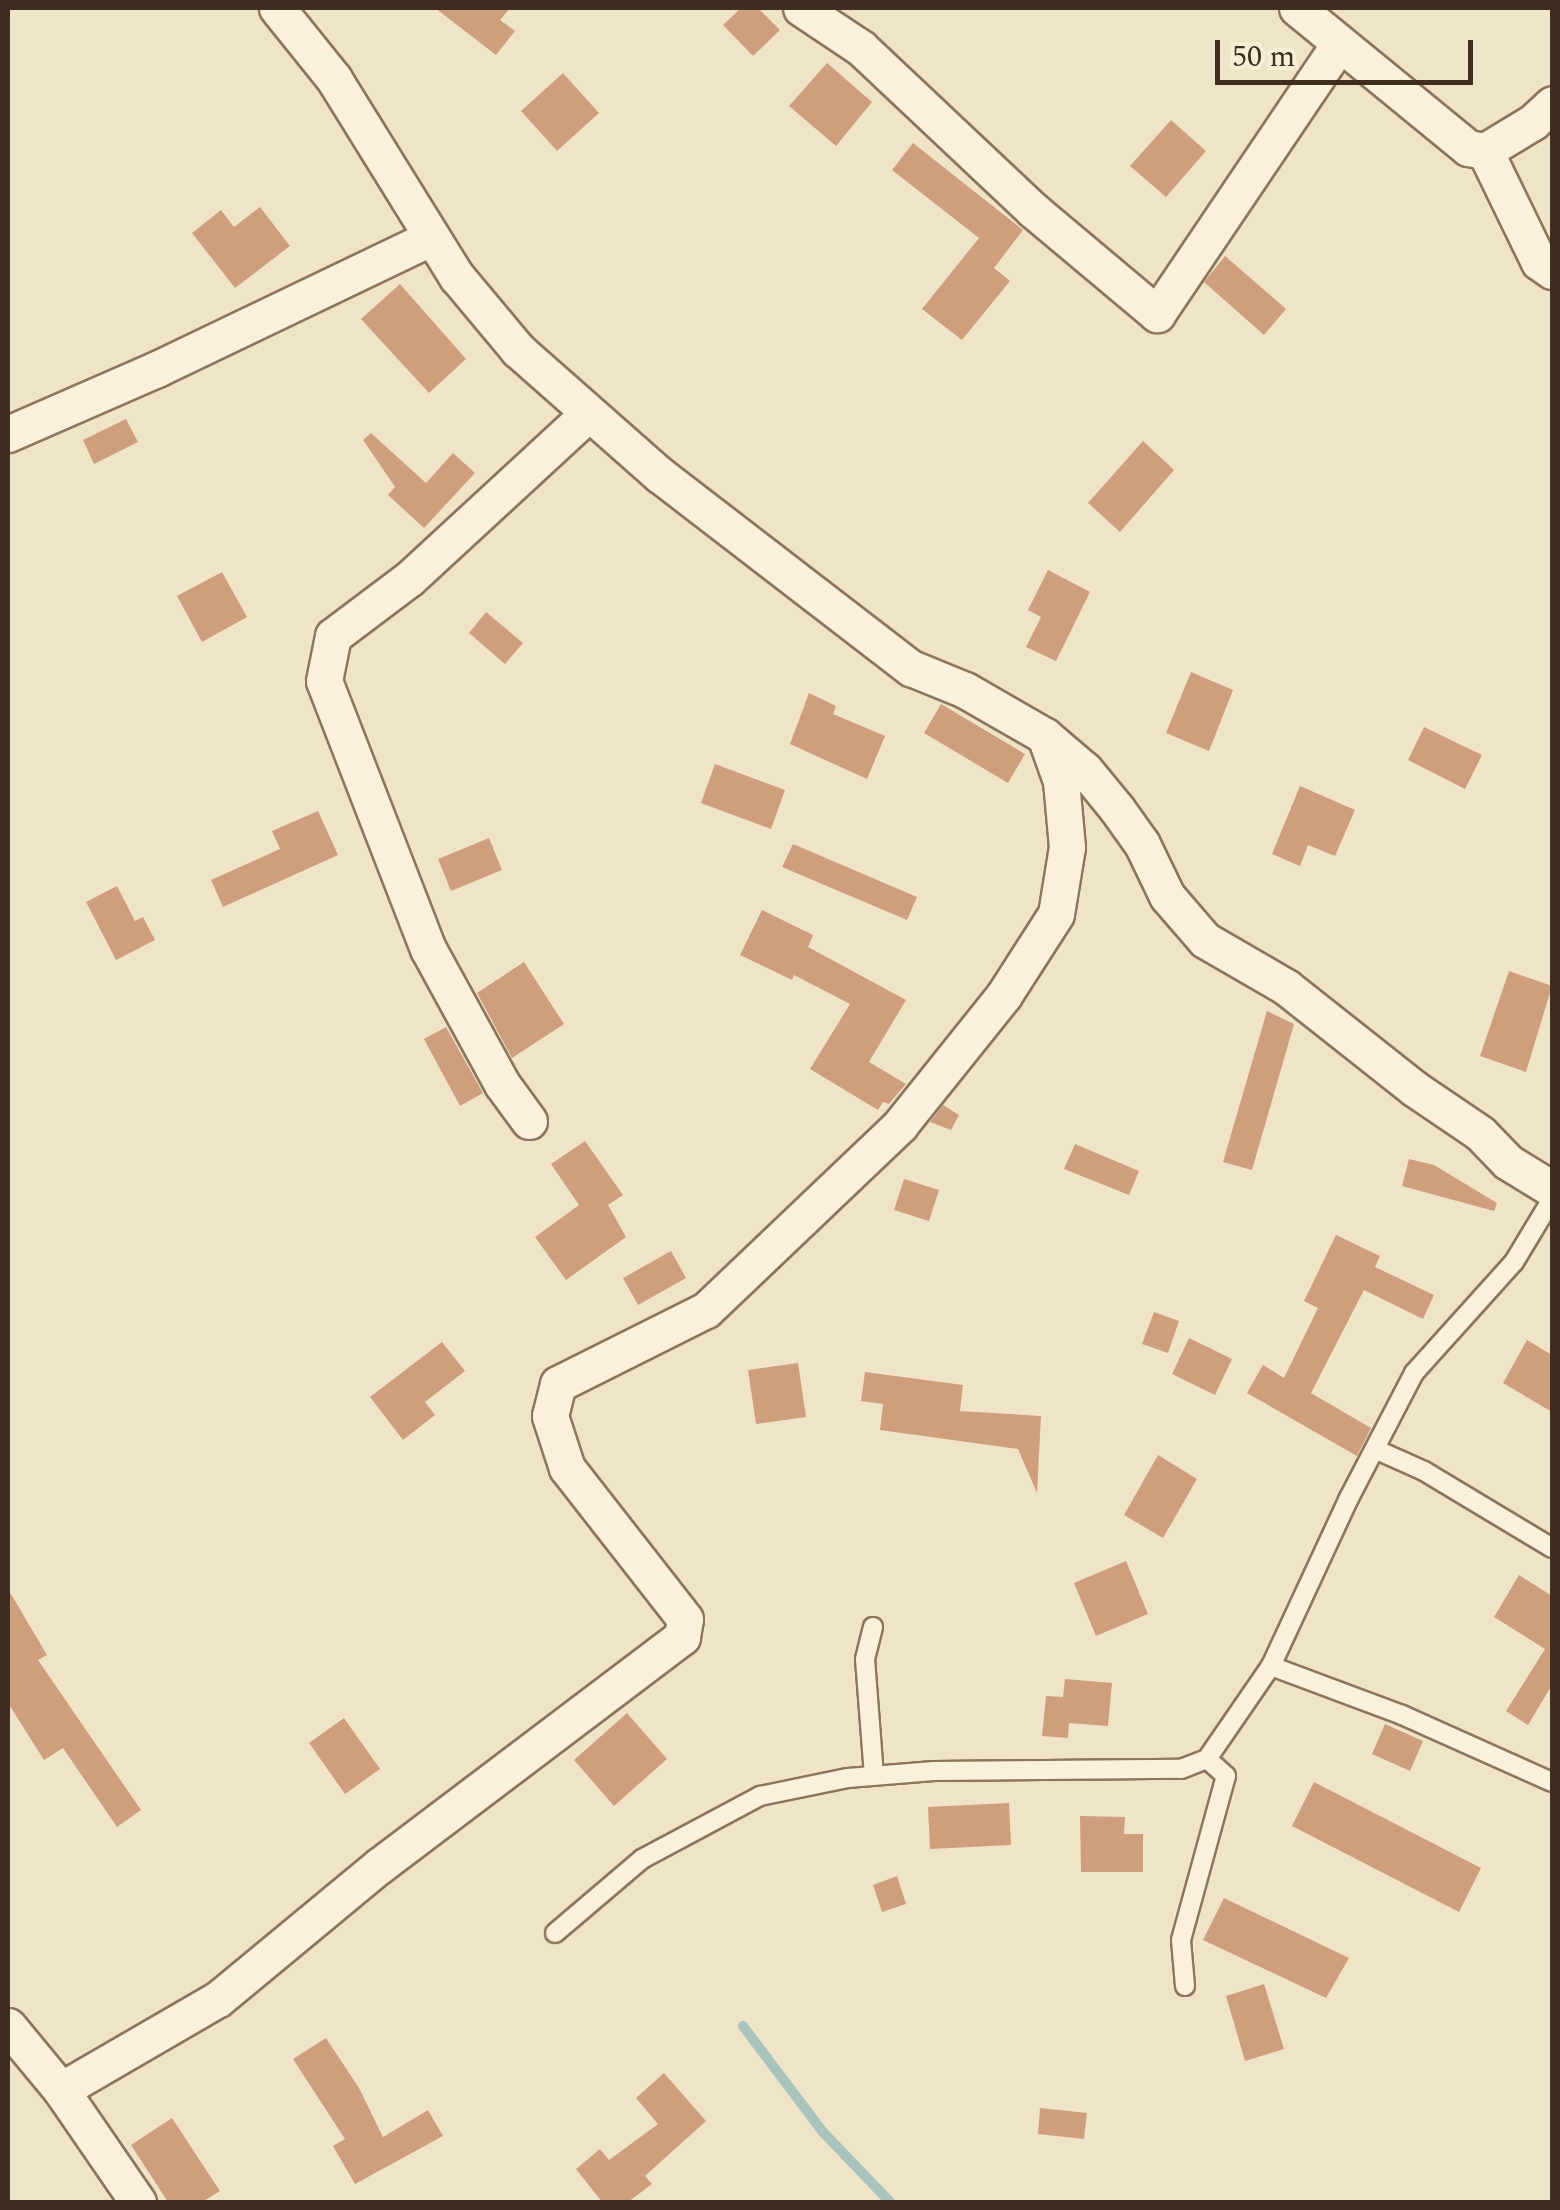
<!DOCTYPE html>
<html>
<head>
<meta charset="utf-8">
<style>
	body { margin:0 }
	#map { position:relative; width:1560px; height:2210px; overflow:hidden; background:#f0e4c8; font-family:Spectral,serif }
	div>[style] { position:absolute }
	.stream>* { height:10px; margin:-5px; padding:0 5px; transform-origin:5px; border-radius:5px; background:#a9c4bc }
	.building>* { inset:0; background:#cf9f7d }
	.roads { filter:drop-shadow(2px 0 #8d765c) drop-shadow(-2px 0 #8d765c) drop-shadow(0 2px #8d765c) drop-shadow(0 -2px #8d765c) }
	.service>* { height:18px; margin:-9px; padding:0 9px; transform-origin:9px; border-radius:9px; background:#faf1dc }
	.minor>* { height:35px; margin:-17.5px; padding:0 17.5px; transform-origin:17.5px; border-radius:17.5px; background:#faf1dc }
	span { translate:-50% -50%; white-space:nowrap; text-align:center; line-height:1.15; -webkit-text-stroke:8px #f7eed8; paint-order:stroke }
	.frame { position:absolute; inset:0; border:10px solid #3d2e20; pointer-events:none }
	.scale { position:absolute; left:1215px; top:40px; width:258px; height:45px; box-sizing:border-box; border:5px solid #3d2e20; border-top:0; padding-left:12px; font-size:30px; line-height:35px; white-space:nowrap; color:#3d2e20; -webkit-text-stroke:8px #f7eed8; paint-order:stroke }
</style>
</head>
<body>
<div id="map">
	<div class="stream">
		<i style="left:743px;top:2026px;width:131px;rotate:53deg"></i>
		<i style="left:822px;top:2131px;width:98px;rotate:46.2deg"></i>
	</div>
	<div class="building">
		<i style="clip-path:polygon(435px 8px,510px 8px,500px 20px,515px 31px,496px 55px)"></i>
		<i style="clip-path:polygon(741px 8px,758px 8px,780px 30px,753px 56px,723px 25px)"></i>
		<i style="clip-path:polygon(827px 63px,872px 102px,836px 146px,789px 106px)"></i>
		<i style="clip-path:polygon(563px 73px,599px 113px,557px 151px,521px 111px)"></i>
		<i style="clip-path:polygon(1171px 120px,1206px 151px,1166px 197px,1130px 166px)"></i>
		<i style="clip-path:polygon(913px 143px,1023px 230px,994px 268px,1010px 281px,962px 340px,922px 309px,979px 238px,892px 170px)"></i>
		<i style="clip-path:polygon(260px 207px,290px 246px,235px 288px,192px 233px,221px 210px,234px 227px)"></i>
		<i style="clip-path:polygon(1225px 256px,1286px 309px,1264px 335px,1204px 282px)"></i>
		<i style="clip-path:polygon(400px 284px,466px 359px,429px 393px,361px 319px)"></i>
		<i style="clip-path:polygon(126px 419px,138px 442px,94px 464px,83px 440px)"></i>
		<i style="clip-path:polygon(371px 433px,426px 483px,453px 453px,475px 473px,424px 528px,388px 495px,395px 487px,363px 440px)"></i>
		<i style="clip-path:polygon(1143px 441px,1174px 470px,1120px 532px,1088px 503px)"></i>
		<i style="clip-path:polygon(1048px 570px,1090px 592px,1056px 661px,1026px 647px,1041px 617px,1028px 610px)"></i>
		<i style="clip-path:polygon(222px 572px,247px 617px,202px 642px,177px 596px)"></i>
		<i style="clip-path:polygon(486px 612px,523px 643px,505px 664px,469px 633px)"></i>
		<i style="clip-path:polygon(1191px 672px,1233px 690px,1209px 751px,1166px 733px)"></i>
		<i style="clip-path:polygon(809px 693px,836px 706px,833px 714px,885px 736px,867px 779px,790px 744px)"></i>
		<i style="clip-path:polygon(941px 704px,1025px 754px,1008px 783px,924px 733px)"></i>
		<i style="clip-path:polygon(1424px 727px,1482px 755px,1465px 789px,1408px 760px)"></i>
		<i style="clip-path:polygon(715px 764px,785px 790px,771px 829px,701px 803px)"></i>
		<i style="clip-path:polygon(1300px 786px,1355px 810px,1335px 856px,1308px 845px,1300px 866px,1272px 854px)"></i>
		<i style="clip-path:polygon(318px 811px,338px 855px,223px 907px,211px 880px,280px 849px,272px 831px)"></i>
		<i style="clip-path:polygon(489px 838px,502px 870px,451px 891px,438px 859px)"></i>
		<i style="clip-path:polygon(793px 844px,917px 897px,907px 920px,782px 867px)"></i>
		<i style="clip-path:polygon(117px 886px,135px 921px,143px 917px,155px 940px,116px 960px,86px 902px)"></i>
		<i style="clip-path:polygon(762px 910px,813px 935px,808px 947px,906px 1000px,869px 1062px,906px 1084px,889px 1104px,883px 1102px,878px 1110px,810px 1069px,850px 1004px,794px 975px,792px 980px,740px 955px)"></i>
		<i style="clip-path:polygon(524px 962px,564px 1024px,512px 1058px,477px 993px)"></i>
		<i style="clip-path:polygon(1509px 971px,1552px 986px,1526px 1072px,1480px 1056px)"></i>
		<i style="clip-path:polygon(1267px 1011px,1294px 1024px,1252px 1170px,1223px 1162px)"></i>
		<i style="clip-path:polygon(446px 1027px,483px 1093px,460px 1106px,424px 1039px)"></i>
		<i style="clip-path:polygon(943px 1105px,959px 1115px,951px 1130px,930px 1122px)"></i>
		<i style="clip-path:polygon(585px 1141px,623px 1195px,608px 1205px,626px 1237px,566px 1280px,535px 1237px,579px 1205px,551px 1164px)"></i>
		<i style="clip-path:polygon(1075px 1144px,1139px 1171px,1129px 1195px,1064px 1169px)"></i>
		<i style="clip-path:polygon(1409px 1159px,1434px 1165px,1497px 1203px,1494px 1211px,1402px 1186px)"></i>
		<i style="clip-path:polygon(904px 1179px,939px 1190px,929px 1221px,894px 1210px)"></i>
		<i style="clip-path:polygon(1336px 1235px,1380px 1256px,1375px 1267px,1434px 1295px,1423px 1319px,1364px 1290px,1311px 1393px,1371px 1428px,1357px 1456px,1247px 1393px,1263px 1365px,1284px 1378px,1318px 1308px,1304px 1301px)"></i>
		<i style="clip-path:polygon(671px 1251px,686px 1278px,638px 1305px,623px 1278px)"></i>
		<i style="clip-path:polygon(1154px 1312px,1179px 1321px,1168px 1353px,1142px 1344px)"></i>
		<i style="clip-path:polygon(1189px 1338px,1232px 1359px,1215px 1395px,1172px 1374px)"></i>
		<i style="clip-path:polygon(1527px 1340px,1552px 1355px,1552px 1412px,1503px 1383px)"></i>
		<i style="clip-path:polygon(442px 1342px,465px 1371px,425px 1402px,435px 1415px,403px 1440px,370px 1397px)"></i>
		<i style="clip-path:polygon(798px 1363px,806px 1417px,756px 1424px,748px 1370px)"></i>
		<i style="clip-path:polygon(865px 1372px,963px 1385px,960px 1411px,1041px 1416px,1037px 1493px,1018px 1449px,880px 1430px,883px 1404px,861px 1401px)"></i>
		<i style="clip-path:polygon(1158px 1455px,1197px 1479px,1163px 1538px,1124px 1515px)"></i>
		<i style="clip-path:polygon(1126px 1561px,1148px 1614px,1096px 1636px,1074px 1583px)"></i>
		<i style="clip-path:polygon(1519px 1575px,1552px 1596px,1552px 1685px,1528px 1725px,1506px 1711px,1545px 1649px,1494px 1617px)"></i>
		<i style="clip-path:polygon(8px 1589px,47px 1655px,38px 1660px,141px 1810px,117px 1827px,63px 1748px,44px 1760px,8px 1703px)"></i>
		<i style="clip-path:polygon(1065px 1679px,1112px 1683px,1108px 1726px,1069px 1723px,1068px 1738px,1042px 1736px,1046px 1696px,1063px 1697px)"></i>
		<i style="clip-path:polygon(627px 1713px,667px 1759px,614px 1806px,574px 1760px)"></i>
		<i style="clip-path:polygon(344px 1718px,380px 1769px,345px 1794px,309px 1743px)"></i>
		<i style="clip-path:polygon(1385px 1724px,1423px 1741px,1410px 1771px,1372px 1754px)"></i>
		<i style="clip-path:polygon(1314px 1782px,1481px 1868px,1459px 1912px,1292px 1826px)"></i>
		<i style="clip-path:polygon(1009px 1803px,1011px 1845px,930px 1849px,928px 1807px)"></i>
		<i style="clip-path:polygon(1080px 1816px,1125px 1817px,1124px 1834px,1143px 1834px,1143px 1872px,1081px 1872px)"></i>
		<i style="clip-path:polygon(897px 1876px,906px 1904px,882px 1912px,873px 1885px)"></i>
		<i style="clip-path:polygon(1224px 1898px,1349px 1958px,1326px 1998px,1203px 1940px)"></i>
		<i style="clip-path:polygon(1264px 1984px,1284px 2049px,1245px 2061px,1226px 1996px)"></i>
		<i style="clip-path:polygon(326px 2038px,359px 2088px,383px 2137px,428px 2110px,443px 2136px,355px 2184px,333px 2146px,345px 2139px,293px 2059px)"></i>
		<i style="clip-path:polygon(664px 2073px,706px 2121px,645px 2176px,652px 2184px,628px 2202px,602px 2202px,576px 2169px,600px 2149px,609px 2160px,658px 2124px,636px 2098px)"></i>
		<i style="clip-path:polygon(1040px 2108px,1087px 2113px,1084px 2139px,1038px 2134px)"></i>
		<i style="clip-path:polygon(172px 2118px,220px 2191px,202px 2202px,168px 2202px,131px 2145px)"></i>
	</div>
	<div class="roads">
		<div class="service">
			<i style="left:1377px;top:1450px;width:51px;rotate:24.1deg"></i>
			<i style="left:1424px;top:1471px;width:149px;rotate:31deg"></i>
			<i style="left:873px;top:1627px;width:33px;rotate:104deg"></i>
			<i style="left:865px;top:1659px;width:117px;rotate:85.6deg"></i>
			<i style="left:1271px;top:1666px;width:140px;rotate:20.5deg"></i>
			<i style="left:1402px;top:1715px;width:164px;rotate:24.1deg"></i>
			<i style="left:555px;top:1933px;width:114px;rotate:-40.4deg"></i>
			<i style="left:642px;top:1859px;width:134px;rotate:-28.1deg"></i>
			<i style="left:760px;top:1796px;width:90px;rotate:-11.6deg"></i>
			<i style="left:848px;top:1778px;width:86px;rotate:-4.7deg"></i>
			<i style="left:934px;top:1771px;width:247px;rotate:-0.5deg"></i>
			<i style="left:1181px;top:1769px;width:28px;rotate:-21deg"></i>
			<i style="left:1207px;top:1759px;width:113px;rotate:-55.5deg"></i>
			<i style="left:1271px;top:1666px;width:185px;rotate:-65.1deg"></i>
			<i style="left:1349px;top:1498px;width:141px;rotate:-62.5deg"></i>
			<i style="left:1414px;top:1373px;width:149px;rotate:-48deg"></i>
			<i style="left:1514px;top:1262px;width:74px;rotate:-58.9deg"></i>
			<i style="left:1185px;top:1986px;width:46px;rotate:-95deg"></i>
			<i style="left:1181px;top:1940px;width:170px;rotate:-74.7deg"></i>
			<i style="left:1226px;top:1776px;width:25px;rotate:-138deg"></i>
		</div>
		<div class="minor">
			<i style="left:277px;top:8px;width:91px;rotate:51.2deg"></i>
			<i style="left:334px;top:79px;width:233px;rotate:58.2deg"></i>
			<i style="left:457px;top:277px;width:95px;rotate:50.1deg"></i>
			<i style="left:518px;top:350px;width:189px;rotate:41.4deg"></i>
			<i style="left:660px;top:475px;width:317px;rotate:37.6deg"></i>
			<i style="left:911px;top:668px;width:58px;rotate:22.2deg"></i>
			<i style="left:965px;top:690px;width:92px;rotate:29.9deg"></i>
			<i style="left:1045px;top:736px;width:52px;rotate:40.4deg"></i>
			<i style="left:1085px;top:770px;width:50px;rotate:50.6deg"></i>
			<i style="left:1117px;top:809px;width:43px;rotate:54.5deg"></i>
			<i style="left:1142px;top:844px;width:58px;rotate:64.3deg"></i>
			<i style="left:1167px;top:896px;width:58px;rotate:49.2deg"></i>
			<i style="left:1205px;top:940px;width:94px;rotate:30.1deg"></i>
			<i style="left:1286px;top:987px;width:164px;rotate:38.3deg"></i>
			<i style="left:1415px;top:1089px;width:78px;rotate:34.1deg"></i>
			<i style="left:1480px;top:1133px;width:40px;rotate:46deg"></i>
			<i style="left:1508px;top:1162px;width:52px;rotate:31.5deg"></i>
			<i style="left:801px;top:8px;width:72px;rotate:33.7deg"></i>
			<i style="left:861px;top:48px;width:236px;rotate:43.3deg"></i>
			<i style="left:1033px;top:210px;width:162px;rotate:40deg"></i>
			<i style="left:1157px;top:314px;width:326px;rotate:-56deg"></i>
			<i style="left:1297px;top:8px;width:221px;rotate:39.3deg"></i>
			<i style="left:1468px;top:148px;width:17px;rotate:10deg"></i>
			<i style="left:1485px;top:151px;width:123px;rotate:64.1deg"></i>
			<i style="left:1539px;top:262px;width:16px;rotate:35deg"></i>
			<i style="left:1485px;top:151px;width:56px;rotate:-31.1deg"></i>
			<i style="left:1533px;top:122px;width:26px;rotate:-43deg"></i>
			<i style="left:8px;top:434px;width:163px;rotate:-23.6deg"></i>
			<i style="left:157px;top:369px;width:304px;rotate:-25.6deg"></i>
			<i style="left:529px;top:1121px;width:46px;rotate:-126.1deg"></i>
			<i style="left:502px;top:1084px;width:154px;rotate:-118.7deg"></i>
			<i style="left:428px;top:949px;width:287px;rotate:-111.2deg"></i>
			<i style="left:324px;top:681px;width:46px;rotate:-78.7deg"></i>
			<i style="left:333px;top:636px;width:96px;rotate:-37deg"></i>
			<i style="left:410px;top:578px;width:243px;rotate:-42.7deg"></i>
			<i style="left:8px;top:2026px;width:83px;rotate:50.4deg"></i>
			<i style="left:61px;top:2090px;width:136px;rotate:55.5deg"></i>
			<i style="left:61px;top:2090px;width:181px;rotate:-30.1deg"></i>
			<i style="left:218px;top:1999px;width:209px;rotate:-39.6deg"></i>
			<i style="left:379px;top:1866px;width:380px;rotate:-37.1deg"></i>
			<i style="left:682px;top:1637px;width:18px;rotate:-81deg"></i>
			<i style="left:685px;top:1619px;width:192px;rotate:-128deg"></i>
			<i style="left:567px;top:1468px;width:55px;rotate:-108.1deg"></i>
			<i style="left:550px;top:1416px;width:33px;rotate:-76deg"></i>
			<i style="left:558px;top:1384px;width:165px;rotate:-26.6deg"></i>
			<i style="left:706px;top:1310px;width:268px;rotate:-43.6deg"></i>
			<i style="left:900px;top:1125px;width:166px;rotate:-51.3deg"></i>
			<i style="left:1004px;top:995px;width:96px;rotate:-57.3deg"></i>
			<i style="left:1056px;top:914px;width:68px;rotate:-80.7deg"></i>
			<i style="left:1067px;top:847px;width:66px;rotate:-95.2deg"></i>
			<i style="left:1061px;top:781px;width:48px;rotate:-109.6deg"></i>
		</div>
	</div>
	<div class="frame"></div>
	<div class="scale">50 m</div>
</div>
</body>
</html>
